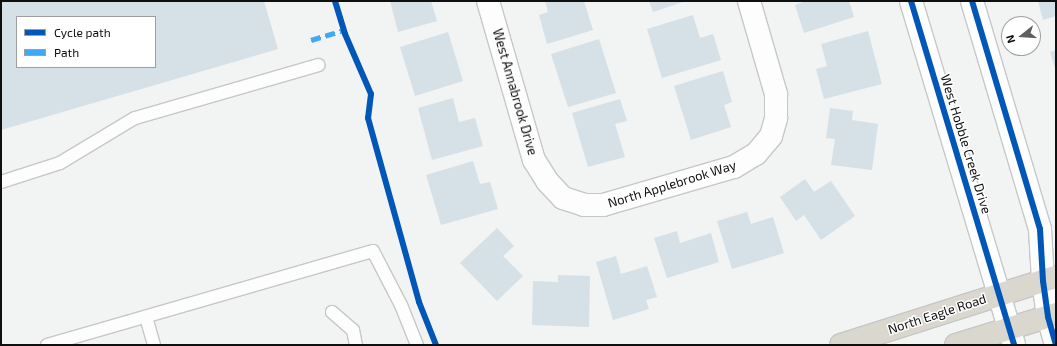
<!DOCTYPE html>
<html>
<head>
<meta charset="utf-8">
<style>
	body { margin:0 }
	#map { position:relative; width:1057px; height:346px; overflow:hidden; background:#f2f3f3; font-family:"Exo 2",sans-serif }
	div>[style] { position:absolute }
	.building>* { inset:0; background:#d6e0e7 }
	.roads { filter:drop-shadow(1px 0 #c6c7c7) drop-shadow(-1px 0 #c6c7c7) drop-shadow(0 1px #c6c7c7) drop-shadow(0 -1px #c6c7c7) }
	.service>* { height:12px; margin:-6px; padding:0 6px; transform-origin:6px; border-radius:6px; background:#fdfdfd }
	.minor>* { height:22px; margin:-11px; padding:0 11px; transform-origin:11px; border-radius:11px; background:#fdfdfd }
	.tertiary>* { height:22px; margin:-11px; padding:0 11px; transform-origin:11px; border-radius:11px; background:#fdfdfd }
	.trunk>* { height:22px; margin:-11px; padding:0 11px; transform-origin:11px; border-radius:11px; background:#dad7ce }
	.quiet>* { height:5px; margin-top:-2.5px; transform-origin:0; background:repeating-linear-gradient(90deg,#3fa9f5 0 10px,transparent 0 15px) }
	.cycleway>* { height:6px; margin:-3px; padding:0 3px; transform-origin:3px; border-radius:3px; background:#0057b8 }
	span { translate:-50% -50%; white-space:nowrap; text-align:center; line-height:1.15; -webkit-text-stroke:3px #fff; paint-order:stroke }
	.street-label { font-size:13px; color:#0f0f0f }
	.frame { position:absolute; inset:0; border:2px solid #0f0f0f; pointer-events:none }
	.legend { position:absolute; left:16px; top:16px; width:140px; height:52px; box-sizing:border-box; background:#fff; border:1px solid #9f9f9f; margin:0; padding:5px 7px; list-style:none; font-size:12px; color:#0f0f0f }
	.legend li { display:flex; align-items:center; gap:8px; height:20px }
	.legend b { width:20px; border:1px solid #9f9f9f }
	.north { position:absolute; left:1001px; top:16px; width:40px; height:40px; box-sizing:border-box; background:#fff; border:1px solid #9f9f9f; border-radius:50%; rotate:253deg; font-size:11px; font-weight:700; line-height:16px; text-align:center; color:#0f0f0f }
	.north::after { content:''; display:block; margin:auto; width:14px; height:18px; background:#5e5f5f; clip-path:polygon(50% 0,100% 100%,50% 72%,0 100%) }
</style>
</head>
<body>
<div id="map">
	<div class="building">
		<i style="clip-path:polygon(evenodd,1px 1px,264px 1px,278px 49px,1px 130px,1px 1px,17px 17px,155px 17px,155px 67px,17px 67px,17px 17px)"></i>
		<i style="clip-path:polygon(390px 1px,431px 1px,437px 21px,398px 32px)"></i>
		<i style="clip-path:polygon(545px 1px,584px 1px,593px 30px,547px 44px,539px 15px,548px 12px)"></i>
		<i style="clip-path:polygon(649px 1px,686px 1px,653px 12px)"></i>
		<i style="clip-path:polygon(806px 1px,849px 1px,854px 17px,804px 33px,795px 5px)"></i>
		<i style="clip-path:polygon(1038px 1px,1056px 1px,1056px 16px,1043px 20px)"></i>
		<i style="clip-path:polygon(693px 15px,700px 38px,713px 34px,721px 60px,662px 78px,647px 29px)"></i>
		<i style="clip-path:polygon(868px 31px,882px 84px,824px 99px,816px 69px,827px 66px,821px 44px)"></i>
		<i style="clip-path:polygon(448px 32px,463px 81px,415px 96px,400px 47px)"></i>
		<i style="clip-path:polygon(599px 39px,616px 93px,568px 107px,551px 54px)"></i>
		<i style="clip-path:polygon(1056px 50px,1056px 72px,1050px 52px)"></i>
		<i style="clip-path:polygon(723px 71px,732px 102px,724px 105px,731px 127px,691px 140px,674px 86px)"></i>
		<i style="clip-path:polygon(453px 98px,459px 122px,475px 118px,483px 146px,432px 160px,418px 108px)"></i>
		<i style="clip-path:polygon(620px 99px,627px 121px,615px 124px,625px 157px,588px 167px,572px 113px)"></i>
		<i style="clip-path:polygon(830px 108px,853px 111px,852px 120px,878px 124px,872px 170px,831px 165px,835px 139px,826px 138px)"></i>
		<i style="clip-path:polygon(473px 161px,480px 184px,490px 182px,498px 209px,441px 225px,426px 175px)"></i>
		<i style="clip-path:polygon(805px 179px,814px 192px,831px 181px,855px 216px,821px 240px,804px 215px,796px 221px,780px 197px)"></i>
		<i style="clip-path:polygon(747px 212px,751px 224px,773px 217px,784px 253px,732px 269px,717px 221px)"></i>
		<i style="clip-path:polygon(497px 228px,514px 246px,503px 256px,523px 276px,497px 301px,460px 263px)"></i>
		<i style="clip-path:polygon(677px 231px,680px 243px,711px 233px,719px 262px,667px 278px,654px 238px)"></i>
		<i style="clip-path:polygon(616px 256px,621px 274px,647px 266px,657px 297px,646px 300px,649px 309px,613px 320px,596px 262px)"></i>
		<i style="clip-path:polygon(558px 275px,590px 276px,589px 327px,532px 325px,533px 281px,558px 282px)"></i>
	</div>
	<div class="roads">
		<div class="service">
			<i style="left:1px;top:182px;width:62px;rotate:-17.9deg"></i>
			<i style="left:60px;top:163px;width:87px;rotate:-31deg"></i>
			<i style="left:135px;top:118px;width:191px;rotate:-16.1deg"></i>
			<i style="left:332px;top:312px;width:28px;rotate:41deg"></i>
			<i style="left:353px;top:330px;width:15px;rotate:79deg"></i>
			<i style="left:146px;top:317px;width:29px;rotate:74deg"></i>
			<i style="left:47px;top:345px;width:339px;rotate:-16.1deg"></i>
			<i style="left:373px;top:251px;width:61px;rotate:62.6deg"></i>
			<i style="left:401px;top:305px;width:43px;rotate:68.2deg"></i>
		</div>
		<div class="minor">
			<i style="left:488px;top:1px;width:166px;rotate:73.9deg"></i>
			<i style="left:534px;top:160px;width:25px;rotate:58deg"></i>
			<i style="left:547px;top:181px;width:23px;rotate:47deg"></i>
			<i style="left:563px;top:198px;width:22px;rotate:18deg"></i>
			<i style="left:584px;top:205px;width:19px"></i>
			<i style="left:603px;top:205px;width:136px;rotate:-16.2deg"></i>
			<i style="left:734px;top:167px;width:26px;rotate:-31deg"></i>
			<i style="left:756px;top:154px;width:23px;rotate:-50deg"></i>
			<i style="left:771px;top:136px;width:19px;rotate:-74deg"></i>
			<i style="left:776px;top:118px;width:24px;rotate:-90deg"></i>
			<i style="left:776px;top:94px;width:97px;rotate:-106.2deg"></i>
		</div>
		<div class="tertiary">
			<i style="left:911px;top:1px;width:359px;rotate:73.3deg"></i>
			<i style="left:972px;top:1px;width:238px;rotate:73.4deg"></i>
			<i style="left:1040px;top:229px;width:52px;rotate:86.7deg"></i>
			<i style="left:1043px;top:281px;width:36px;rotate:82deg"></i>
			<i style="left:1048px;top:317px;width:29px;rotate:74deg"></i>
		</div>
		<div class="trunk">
			<i style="left:841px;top:345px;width:225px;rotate:-17.6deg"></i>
			<i style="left:956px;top:345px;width:105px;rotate:-17.2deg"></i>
		</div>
	</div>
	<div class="quiet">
		<i style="left:311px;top:40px;width:34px;rotate:-17deg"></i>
	</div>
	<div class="cycleway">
		<i style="left:335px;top:1px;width:34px;rotate:73deg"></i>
		<i style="left:345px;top:34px;width:65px;rotate:66.6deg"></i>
		<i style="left:371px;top:94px;width:24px;rotate:97deg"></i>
		<i style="left:368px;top:118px;width:191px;rotate:74.5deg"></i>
		<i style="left:419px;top:302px;width:46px;rotate:68.4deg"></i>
		<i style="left:911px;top:1px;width:359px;rotate:73.3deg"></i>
		<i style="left:972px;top:1px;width:238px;rotate:73.4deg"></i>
		<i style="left:1040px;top:229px;width:52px;rotate:86.7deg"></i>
		<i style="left:1043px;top:281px;width:36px;rotate:82deg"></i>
		<i style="left:1048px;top:317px;width:29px;rotate:74deg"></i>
	</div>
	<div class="street-label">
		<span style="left:515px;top:92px;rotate:74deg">West Annabrook Drive</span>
		<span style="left:966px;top:144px;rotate:73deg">West Hobble Creek Drive</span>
		<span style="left:672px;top:184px;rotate:-17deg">North Applebrook Way</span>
		<span style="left:937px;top:314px;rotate:-18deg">North Eagle Road</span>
	</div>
	<div class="frame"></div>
	<ul class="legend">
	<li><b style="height:5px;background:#0057b8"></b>Cycle path</li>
	<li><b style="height:5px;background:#3fa9f5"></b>Path</li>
	</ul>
	<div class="north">N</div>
</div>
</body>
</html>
